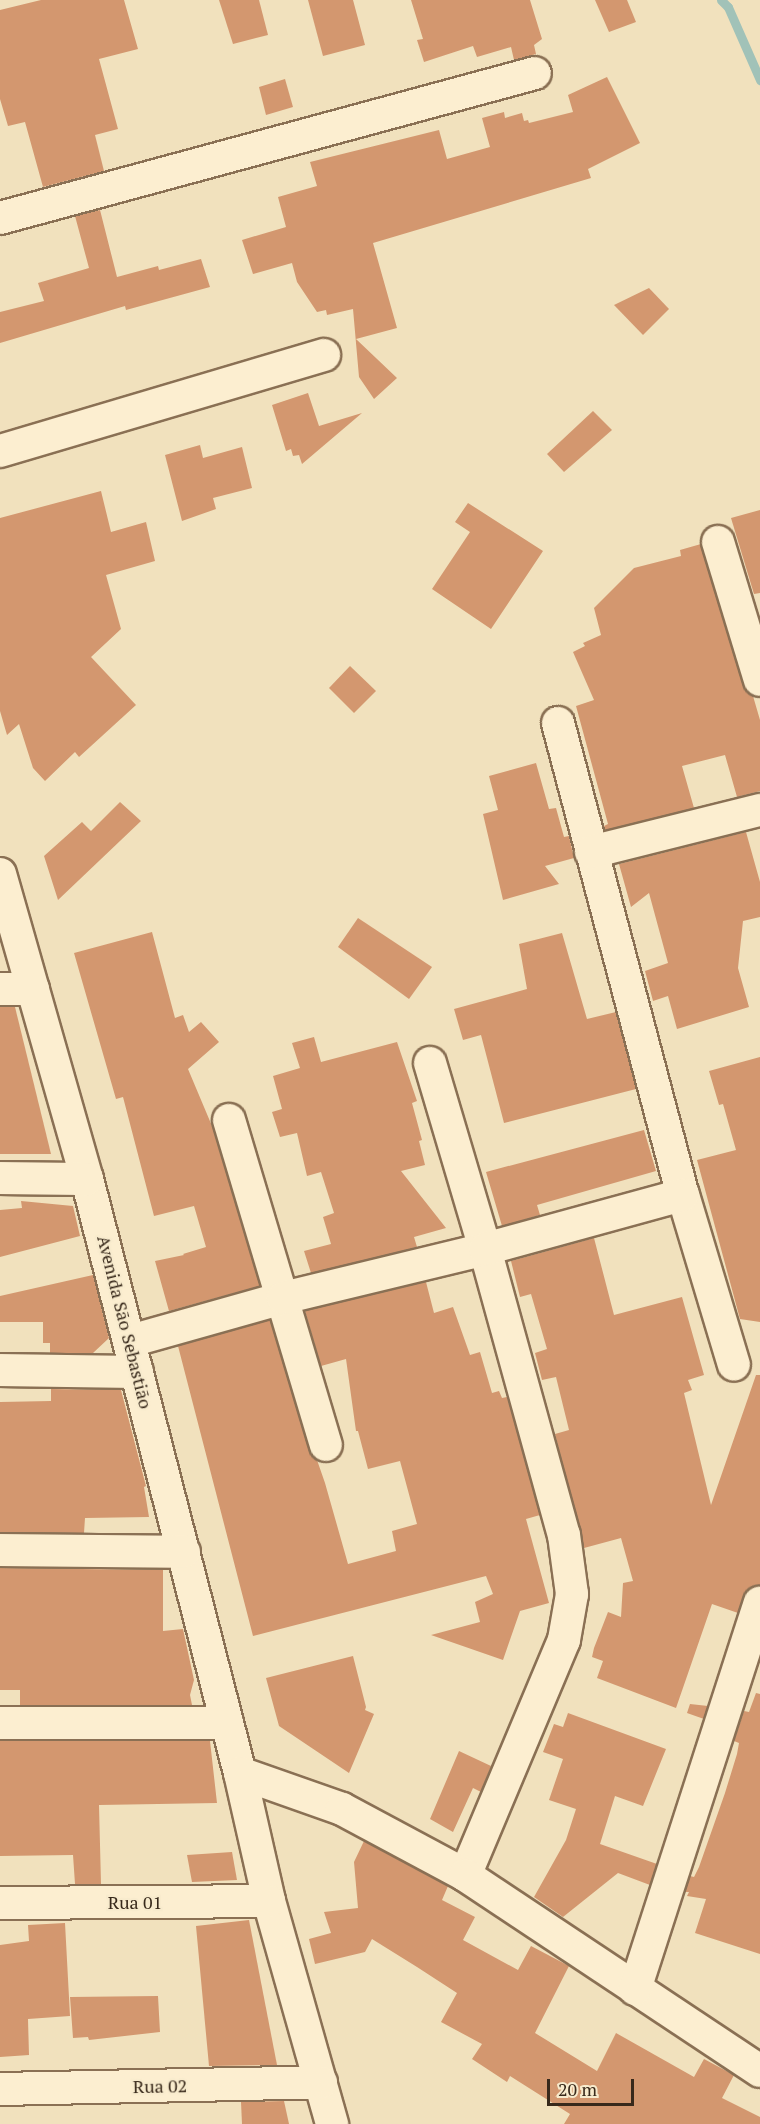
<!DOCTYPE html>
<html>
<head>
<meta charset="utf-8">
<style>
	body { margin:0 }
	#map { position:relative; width:760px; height:2124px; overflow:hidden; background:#f1e1bd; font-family:"PT Serif",serif }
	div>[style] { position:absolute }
	.stream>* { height:9px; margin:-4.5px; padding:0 4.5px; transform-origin:4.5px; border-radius:4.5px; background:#a1c2b8 }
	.building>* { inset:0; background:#d3976f }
	.roads { filter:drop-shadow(2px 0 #8a7054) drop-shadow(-2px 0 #8a7054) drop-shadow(0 2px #8a7054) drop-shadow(0 -2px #8a7054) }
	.minor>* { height:32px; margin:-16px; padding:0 16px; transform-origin:16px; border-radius:16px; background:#fceed0 }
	span { translate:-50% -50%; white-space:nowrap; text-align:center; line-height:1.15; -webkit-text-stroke:4.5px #f8ebcd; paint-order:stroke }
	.street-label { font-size:18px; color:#38291b }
	.scale { position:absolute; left:547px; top:2079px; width:87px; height:27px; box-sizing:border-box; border:3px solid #38291b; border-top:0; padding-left:8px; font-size:18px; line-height:21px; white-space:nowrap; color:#38291b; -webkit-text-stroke:4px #f8ebcd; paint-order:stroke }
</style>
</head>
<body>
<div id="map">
	<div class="stream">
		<i style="left:721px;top:0;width:10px;rotate:45deg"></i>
		<i style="left:728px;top:7px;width:80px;rotate:66.3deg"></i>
	</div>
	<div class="building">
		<i style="clip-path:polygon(41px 0,124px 0,138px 49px,99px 59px,118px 129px,95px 135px,104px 171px,43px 187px,25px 122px,8px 126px,0 99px,0 10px)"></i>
		<i style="clip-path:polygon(219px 0,259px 0,268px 35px,233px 44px)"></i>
		<i style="clip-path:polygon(308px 0,353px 0,365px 45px,323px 56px)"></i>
		<i style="clip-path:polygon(411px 0,530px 0,542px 39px,534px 45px,536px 54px,514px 60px,511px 47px,477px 57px,473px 46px,424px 62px,417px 40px,423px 39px)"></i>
		<i style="clip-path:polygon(595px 0,627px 0,636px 22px,609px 32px)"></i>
		<i style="clip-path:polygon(607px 77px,640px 143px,588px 169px,591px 178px,373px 243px,397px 328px,356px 339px,397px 378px,374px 399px,359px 377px,353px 309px,327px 315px,326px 310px,317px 312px,297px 282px,292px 263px,253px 274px,242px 240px,286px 227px,278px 197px,317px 186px,310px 162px,439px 130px,447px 159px,490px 147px,482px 118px,504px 112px,505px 118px,522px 113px,524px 121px,528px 120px,529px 123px,573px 112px,568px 95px)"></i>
		<i style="clip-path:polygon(285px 79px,293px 107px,266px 115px,259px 87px)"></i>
		<i style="clip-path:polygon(100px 210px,117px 277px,158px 266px,159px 270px,201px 259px,210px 287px,126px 310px,125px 306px,0 343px,0 312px,44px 301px,38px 283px,89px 268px,75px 216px)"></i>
		<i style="clip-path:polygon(649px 288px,669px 309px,643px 335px,614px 305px)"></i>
		<i style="clip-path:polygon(308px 393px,319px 426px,362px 413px,302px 464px,299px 455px,293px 456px,291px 449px,286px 451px,272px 405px)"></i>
		<i style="clip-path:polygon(593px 411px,612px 430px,564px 472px,547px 454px)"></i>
		<i style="clip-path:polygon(200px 445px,203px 458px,242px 447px,252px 488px,213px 498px,216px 509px,182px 521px,165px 455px)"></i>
		<i style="clip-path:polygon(101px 491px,111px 532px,146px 522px,155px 561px,106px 575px,121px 629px,91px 657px,136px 705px,79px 757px,75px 752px,45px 781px,33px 768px,19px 724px,7px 735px,0 711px,0 518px)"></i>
		<i style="clip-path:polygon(468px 503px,543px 551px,491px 629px,432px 589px,470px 532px,455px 522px)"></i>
		<i style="clip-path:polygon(760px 510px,760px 593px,754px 594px,731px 518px)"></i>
		<i style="clip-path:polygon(701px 544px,743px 685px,753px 696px,760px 720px,760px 791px,737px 797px,725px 755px,682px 766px,694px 808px,605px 830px,604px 826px,608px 824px,576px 706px,594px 700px,573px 652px,585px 646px,583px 643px,601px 635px,594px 608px,634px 568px,681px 556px,680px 550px)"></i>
		<i style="clip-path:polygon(350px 666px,376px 691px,354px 713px,329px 688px)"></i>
		<i style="clip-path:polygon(536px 763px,549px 809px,556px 808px,564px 837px,569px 836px,574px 858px,545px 866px,559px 884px,503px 900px,483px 814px,498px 810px,489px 776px)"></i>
		<i style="clip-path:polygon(120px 802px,141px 821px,58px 900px,44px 856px,82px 822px,91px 831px)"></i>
		<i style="clip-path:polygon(746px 832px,760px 882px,760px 917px,743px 921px,738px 968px,749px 1007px,677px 1029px,668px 996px,653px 1001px,645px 971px,668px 963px,649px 893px,631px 907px,619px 864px)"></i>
		<i style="clip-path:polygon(358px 918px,432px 967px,409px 999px,338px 947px)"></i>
		<i style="clip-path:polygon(152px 932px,175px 1018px,183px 1015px,189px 1032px,201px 1022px,219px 1042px,188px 1069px,212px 1126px,260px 1286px,169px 1311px,155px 1261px,184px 1255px,183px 1254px,206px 1247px,194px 1206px,154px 1216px,123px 1097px,116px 1099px,74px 953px)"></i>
		<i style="clip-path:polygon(562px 933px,587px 1019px,616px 1012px,636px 1089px,504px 1123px,481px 1035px,463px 1040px,454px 1009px,527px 989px,519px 944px)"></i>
		<i style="clip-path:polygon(0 1007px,15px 1007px,51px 1154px,0 1154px)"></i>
		<i style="clip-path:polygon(314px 1037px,321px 1062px,397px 1042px,417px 1101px,412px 1103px,422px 1140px,419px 1141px,425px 1165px,401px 1171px,446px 1228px,414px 1237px,417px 1247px,311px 1273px,304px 1251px,331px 1244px,323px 1217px,334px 1213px,321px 1172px,307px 1176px,297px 1133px,280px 1137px,272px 1112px,282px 1109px,273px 1076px,300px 1068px,292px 1043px)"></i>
		<i style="clip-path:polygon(760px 1057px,760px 1322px,740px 1319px,697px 1160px,736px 1150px,723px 1104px,719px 1105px,709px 1071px)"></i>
		<i style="clip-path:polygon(644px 1130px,656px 1171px,537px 1205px,540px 1215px,502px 1226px,486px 1172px)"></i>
		<i style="clip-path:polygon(21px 1201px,73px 1206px,80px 1236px,0 1257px,0 1210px,22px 1208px)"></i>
		<i style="clip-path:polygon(594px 1238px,614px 1315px,682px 1297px,704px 1375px,688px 1380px,692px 1390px,684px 1393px,711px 1505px,756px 1375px,760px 1375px,760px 1586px,748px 1590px,738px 1613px,712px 1604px,676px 1708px,597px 1678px,603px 1661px,592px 1657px,594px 1648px,608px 1612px,621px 1617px,623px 1583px,633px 1581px,621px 1538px,584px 1548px,555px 1434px,569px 1430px,556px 1377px,542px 1380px,535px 1353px,547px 1349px,531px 1294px,520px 1297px,511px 1261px)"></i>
		<i style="clip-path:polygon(93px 1275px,109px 1338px,93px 1353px,50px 1353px,50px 1343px,43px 1343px,43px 1322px,0 1322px,0 1296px)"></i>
		<i style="clip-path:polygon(426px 1282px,434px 1313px,453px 1307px,470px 1355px,480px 1352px,492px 1393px,499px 1391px,502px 1398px,507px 1397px,540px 1515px,526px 1519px,549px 1603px,520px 1611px,503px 1660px,431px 1635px,480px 1622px,475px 1602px,493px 1594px,486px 1576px,253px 1636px,178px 1346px,270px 1320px,309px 1450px,317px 1460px,325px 1483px,348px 1564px,396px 1551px,392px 1531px,417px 1524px,400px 1461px,368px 1469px,358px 1431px,356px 1431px,346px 1359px,321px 1366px,305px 1311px)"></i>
		<i style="clip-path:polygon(51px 1389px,121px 1390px,146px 1486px,144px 1487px,149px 1517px,85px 1518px,84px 1533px,0 1532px,0 1402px,51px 1401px)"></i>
		<i style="clip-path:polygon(0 1568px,163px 1570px,163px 1631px,183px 1629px,194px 1680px,190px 1695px,192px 1705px,20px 1705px,20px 1690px,0 1690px)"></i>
		<i style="clip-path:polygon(353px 1656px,366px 1707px,365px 1710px,374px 1714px,349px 1773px,279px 1726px,266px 1678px)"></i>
		<i style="clip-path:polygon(756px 1693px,760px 1694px,760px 1954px,695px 1933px,706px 1899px,687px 1896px,689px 1892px,685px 1892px,690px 1876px,694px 1877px,699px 1867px,725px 1793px,737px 1754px,739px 1743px,734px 1741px,744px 1711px,749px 1712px)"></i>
		<i style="clip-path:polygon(690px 1704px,708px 1706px,704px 1719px,687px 1713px)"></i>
		<i style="clip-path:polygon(568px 1713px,666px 1749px,643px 1806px,615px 1796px,600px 1844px,657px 1864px,650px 1885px,618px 1873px,563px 1917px,534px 1897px,566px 1840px,576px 1809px,549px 1800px,563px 1759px,543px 1752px,554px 1724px,563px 1727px)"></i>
		<i style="clip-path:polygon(0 1741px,210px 1741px,217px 1803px,99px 1805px,101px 1884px,75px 1884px,73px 1855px,0 1856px)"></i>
		<i style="clip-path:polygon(459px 1751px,491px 1766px,481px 1792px,473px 1788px,453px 1832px,430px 1819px)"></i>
		<i style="clip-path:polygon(364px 1841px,448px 1886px,442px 1900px,475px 1917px,463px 1940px,518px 1970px,531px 1946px,569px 1966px,535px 2033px,597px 2071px,616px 2033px,694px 2077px,704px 2059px,734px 2075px,722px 2098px,760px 2117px,760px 2124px,564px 2124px,570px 2114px,510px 2076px,507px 2082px,472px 2059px,482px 2044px,441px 2022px,457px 1993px,417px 1967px,372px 1939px,365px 1952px,315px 1964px,309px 1939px,331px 1933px,324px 1912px,358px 1908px,354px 1862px)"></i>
		<i style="clip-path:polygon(232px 1852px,237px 1880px,192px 1882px,187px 1855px)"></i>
		<i style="clip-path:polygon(249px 1920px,277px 2065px,209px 2066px,196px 1926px)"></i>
		<i style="clip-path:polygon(65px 1923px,70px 2016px,28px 2019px,29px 2055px,0 2057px,0 1945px,29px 1941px,28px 1925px)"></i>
		<i style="clip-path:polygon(158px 1996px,160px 2032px,89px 2040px,88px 2037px,73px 2038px,70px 1997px)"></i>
		<i style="clip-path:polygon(284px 2101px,289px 2124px,242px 2124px,241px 2102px)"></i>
	</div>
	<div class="roads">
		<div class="minor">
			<i style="left:0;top:218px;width:554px;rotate:-15.16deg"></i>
			<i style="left:0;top:451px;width:338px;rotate:-16.5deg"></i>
			<i style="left:718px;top:542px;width:144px;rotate:73.1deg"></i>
			<i style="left:558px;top:723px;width:488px;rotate:75.2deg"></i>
			<i style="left:683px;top:1195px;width:177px;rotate:73.3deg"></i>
			<i style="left:591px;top:852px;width:174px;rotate:-14deg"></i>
			<i style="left:0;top:874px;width:317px;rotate:74.1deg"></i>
			<i style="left:87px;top:1179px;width:613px;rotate:75.56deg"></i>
			<i style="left:240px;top:1773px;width:131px;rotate:77.2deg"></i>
			<i style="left:269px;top:1901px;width:232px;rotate:74.2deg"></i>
			<i style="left:0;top:989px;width:33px"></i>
			<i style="left:430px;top:1063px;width:194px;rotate:73.5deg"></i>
			<i style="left:485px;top:1249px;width:297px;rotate:74.6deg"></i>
			<i style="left:564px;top:1535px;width:60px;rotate:82.3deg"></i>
			<i style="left:572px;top:1594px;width:47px;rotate:99.9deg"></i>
			<i style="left:564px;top:1640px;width:255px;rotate:112.8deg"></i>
			<i style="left:229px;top:1120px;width:339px;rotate:73.4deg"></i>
			<i style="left:0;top:1178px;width:87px;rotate:0.7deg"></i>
			<i style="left:130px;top:1341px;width:159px;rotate:-15.7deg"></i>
			<i style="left:283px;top:1298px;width:208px;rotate:-13.6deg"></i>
			<i style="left:485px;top:1249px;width:205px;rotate:-15.3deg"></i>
			<i style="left:0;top:1370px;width:137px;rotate:0.8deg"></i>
			<i style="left:0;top:1550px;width:184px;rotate:0.6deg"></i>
			<i style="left:0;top:1723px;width:227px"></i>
			<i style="left:240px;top:1773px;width:108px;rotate:19.4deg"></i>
			<i style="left:342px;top:1809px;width:140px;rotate:28.2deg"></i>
			<i style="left:465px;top:1875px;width:354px;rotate:33.6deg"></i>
			<i style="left:0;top:1903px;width:269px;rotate:-0.4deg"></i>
			<i style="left:635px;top:1989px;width:406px;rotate:-72.1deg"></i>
			<i style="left:0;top:2089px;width:321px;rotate:-1.2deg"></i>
		</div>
	</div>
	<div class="street-label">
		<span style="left:125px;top:1322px;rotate:76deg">Avenida São Sebastião</span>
		<span style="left:135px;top:1902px">Rua 01</span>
		<span style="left:160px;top:2086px;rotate:-1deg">Rua 02</span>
	</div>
	<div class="scale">20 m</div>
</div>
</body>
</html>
